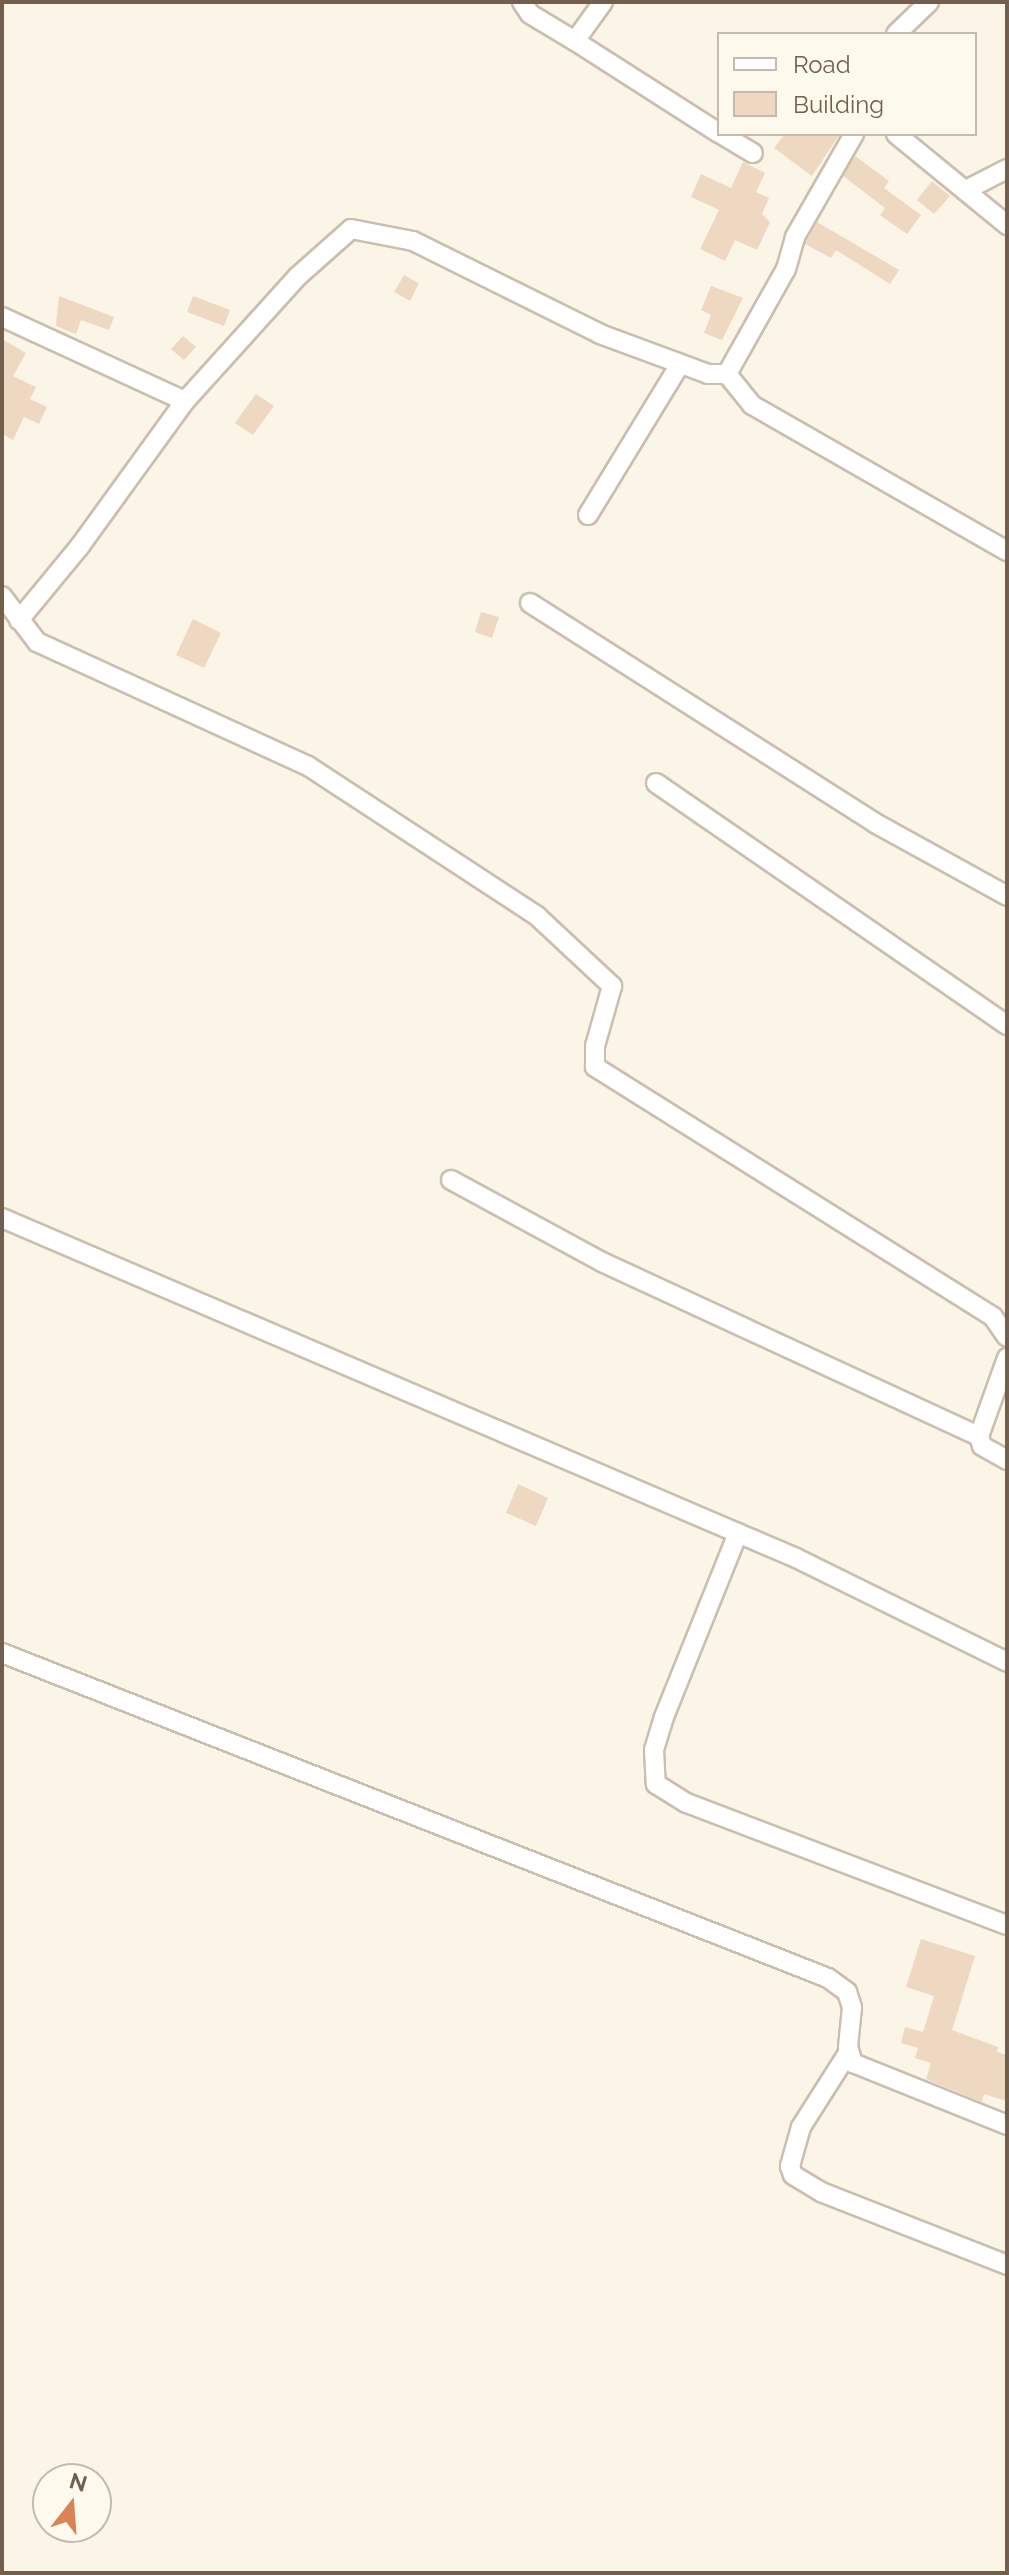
<!DOCTYPE html>
<html>
<head>
<meta charset="utf-8">
<style>
	body { margin:0 }
	#map { position:relative; width:1009px; height:2575px; overflow:hidden; background:#faf5e7; font-family:Raleway,sans-serif }
	div>[style] { position:absolute }
	.building>* { inset:0; background:#eed8c1 }
	.roads { filter:drop-shadow(2px 0 #cbbeae) drop-shadow(-2px 0 #cbbeae) drop-shadow(0 2px #cbbeae) drop-shadow(0 -2px #cbbeae) }
	.minor>* { height:18px; margin:-9px; padding:0 9px; transform-origin:9px; border-radius:9px; background:#fff }
	span { translate:-50% -50%; white-space:nowrap; text-align:center; line-height:1.15; -webkit-text-stroke:6px #fdf9ed; paint-order:stroke }
	.frame { position:absolute; inset:0; border:4px solid #725f4d; pointer-events:none }
	.legend { position:absolute; left:717px; top:32px; width:260px; height:104px; box-sizing:border-box; background:#fdf9ed; border:2px solid #c5bbad; margin:0; padding:10px 14px; list-style:none; font-size:24px; color:#725f4d }
	.legend li { display:flex; align-items:center; gap:16px; height:40px }
	.legend b { width:40px; border:2px solid #c5bbad }
	.north { position:absolute; left:32px; top:2463px; width:80px; height:80px; box-sizing:border-box; background:#fdf9ed; border:2px solid #c5bbad; border-radius:50%; rotate:17deg; font-size:22px; font-weight:700; line-height:32px; text-align:center; color:#725f4d }
	.north::after { content:''; display:block; margin:auto; width:28px; height:36px; background:#da8456; clip-path:polygon(50% 0,100% 100%,50% 72%,0 100%) }
</style>
</head>
<body>
<div id="map">
	<div class="building">
		<i style="clip-path:polygon(785px 134px,840px 134px,812px 176px,774px 148px)"></i>
		<i style="clip-path:polygon(855px 156px,889px 181px,884px 188px,921px 215px,907px 234px,880px 215px,885px 208px,843px 176px)"></i>
		<i style="clip-path:polygon(743px 162px,765px 173px,756px 192px,769px 198px,762px 214px,770px 222px,757px 250px,735px 240px,725px 261px,700px 249px,719px 210px,691px 197px,701px 174px,731px 188px)"></i>
		<i style="clip-path:polygon(932px 181px,950px 196px,934px 214px,917px 200px)"></i>
		<i style="clip-path:polygon(817px 222px,899px 270px,890px 284px,836px 250px,831px 258px,805px 244px)"></i>
		<i style="clip-path:polygon(404px 275px,419px 283px,410px 301px,394px 292px)"></i>
		<i style="clip-path:polygon(711px 286px,743px 298px,722px 340px,704px 333px,711px 315px,701px 310px)"></i>
		<i style="clip-path:polygon(59px 296px,114px 317px,109px 330px,81px 320px,76px 334px,56px 326px)"></i>
		<i style="clip-path:polygon(193px 296px,230px 310px,224px 326px,187px 312px)"></i>
		<i style="clip-path:polygon(183px 336px,196px 347px,184px 360px,171px 349px)"></i>
		<i style="clip-path:polygon(2px 339px,26px 353px,13px 376px,36px 387px,30px 399px,47px 407px,39px 424px,24px 417px,13px 440px,2px 434px)"></i>
		<i style="clip-path:polygon(256px 394px,274px 406px,253px 435px,235px 423px)"></i>
		<i style="clip-path:polygon(481px 612px,499px 617px,492px 638px,475px 632px)"></i>
		<i style="clip-path:polygon(193px 619px,221px 633px,204px 668px,176px 655px)"></i>
		<i style="clip-path:polygon(518px 1484px,548px 1498px,536px 1526px,506px 1513px)"></i>
		<i style="clip-path:polygon(921px 1939px,975px 1956px,952px 2030px,998px 2047px,997px 2052px,1007px 2055px,1007px 2101px,984px 2094px,982px 2102px,926px 2079px,931px 2063px,915px 2058px,918px 2048px,901px 2043px,905px 2027px,923px 2032px,934px 1996px,906px 1987px)"></i>
	</div>
	<div class="roads">
		<div class="minor">
			<i style="left:522px;top:2px;width:14px;rotate:56deg"></i>
			<i style="left:530px;top:14px;width:52px;rotate:31deg"></i>
			<i style="left:603px;top:2px;width:48px;rotate:125.7deg"></i>
			<i style="left:575px;top:41px;width:171px;rotate:32.6deg"></i>
			<i style="left:896px;top:34px;width:46px;rotate:-44.1deg"></i>
			<i style="left:721px;top:134px;width:37px;rotate:31deg"></i>
			<i style="left:896px;top:134px;width:144px;rotate:39.3deg"></i>
			<i style="left:966px;top:190px;width:46px;rotate:-27.1deg"></i>
			<i style="left:2px;top:317px;width:201px;rotate:24.7deg"></i>
			<i style="left:727px;top:374px;width:40px;rotate:51deg"></i>
			<i style="left:752px;top:405px;width:294px;rotate:29.8deg"></i>
			<i style="left:588px;top:515px;width:177px;rotate:-58.6deg"></i>
			<i style="left:2px;top:596px;width:58px;rotate:52.7deg"></i>
			<i style="left:37px;top:642px;width:298px;rotate:24.6deg"></i>
			<i style="left:308px;top:766px;width:274px;rotate:33.2deg"></i>
			<i style="left:537px;top:916px;width:103px;rotate:43deg"></i>
			<i style="left:612px;top:986px;width:62px;rotate:105.8deg"></i>
			<i style="left:595px;top:1046px;width:21px;rotate:90deg"></i>
			<i style="left:595px;top:1067px;width:470px;rotate:32.1deg"></i>
			<i style="left:993px;top:1317px;width:24px;rotate:55deg"></i>
			<i style="left:530px;top:603px;width:409px;rotate:32.5deg"></i>
			<i style="left:875px;top:823px;width:151px;rotate:28.9deg"></i>
			<i style="left:19px;top:620px;width:96px;rotate:-50.5deg"></i>
			<i style="left:80px;top:546px;width:179px;rotate:-54.1deg"></i>
			<i style="left:185px;top:401px;width:167px;rotate:-47.9deg"></i>
			<i style="left:297px;top:277px;width:72px;rotate:-41.6deg"></i>
			<i style="left:351px;top:229px;width:63px;rotate:11deg"></i>
			<i style="left:413px;top:241px;width:209px;rotate:26.4deg"></i>
			<i style="left:600px;top:334px;width:115px;rotate:20.3deg"></i>
			<i style="left:708px;top:374px;width:19px"></i>
			<i style="left:727px;top:374px;width:120px;rotate:-60.7deg"></i>
			<i style="left:786px;top:269px;width:33px;rotate:-74deg"></i>
			<i style="left:795px;top:237px;width:119px;rotate:-60.2deg"></i>
			<i style="left:656px;top:783px;width:426px;rotate:34.6deg"></i>
			<i style="left:451px;top:1180px;width:172px;rotate:28.5deg"></i>
			<i style="left:602px;top:1262px;width:415px;rotate:24.8deg"></i>
			<i style="left:2px;top:1218px;width:864px;rotate:23.18deg"></i>
			<i style="left:796px;top:1558px;width:235px;rotate:26.2deg"></i>
			<i style="left:1007px;top:1358px;width:83px;rotate:109.7deg"></i>
			<i style="left:979px;top:1436px;width:10px;rotate:73deg"></i>
			<i style="left:982px;top:1446px;width:29px;rotate:29deg"></i>
			<i style="left:738px;top:1533px;width:198px;rotate:111.9deg"></i>
			<i style="left:664px;top:1717px;width:34px;rotate:107deg"></i>
			<i style="left:654px;top:1750px;width:34px;rotate:87deg"></i>
			<i style="left:656px;top:1784px;width:36px;rotate:32deg"></i>
			<i style="left:687px;top:1803px;width:342px;rotate:20.9deg"></i>
			<i style="left:2px;top:1653px;width:888px;rotate:21.48deg"></i>
			<i style="left:828px;top:1978px;width:24px;rotate:36deg"></i>
			<i style="left:847px;top:1992px;width:16px;rotate:72deg"></i>
			<i style="left:852px;top:2007px;width:40px;rotate:95.7deg"></i>
			<i style="left:848px;top:2047px;width:17px;rotate:73deg"></i>
			<i style="left:853px;top:2063px;width:166px;rotate:21.9deg"></i>
			<i style="left:848px;top:2053px;width:88px;rotate:122.4deg"></i>
			<i style="left:801px;top:2127px;width:41px;rotate:105.8deg"></i>
			<i style="left:790px;top:2166px;width:9px;rotate:72deg"></i>
			<i style="left:793px;top:2175px;width:33px;rotate:31deg"></i>
			<i style="left:821px;top:2192px;width:200px;rotate:21.4deg"></i>
		</div>
	</div>
	<div class="frame"></div>
	<ul class="legend">
	<li><b style="height:10px;background:#fff"></b>Road</li>
	<li><b style="height:22px;background:#eed8c1"></b>Building</li>
	</ul>
	<div class="north">N</div>
</div>
</body>
</html>
